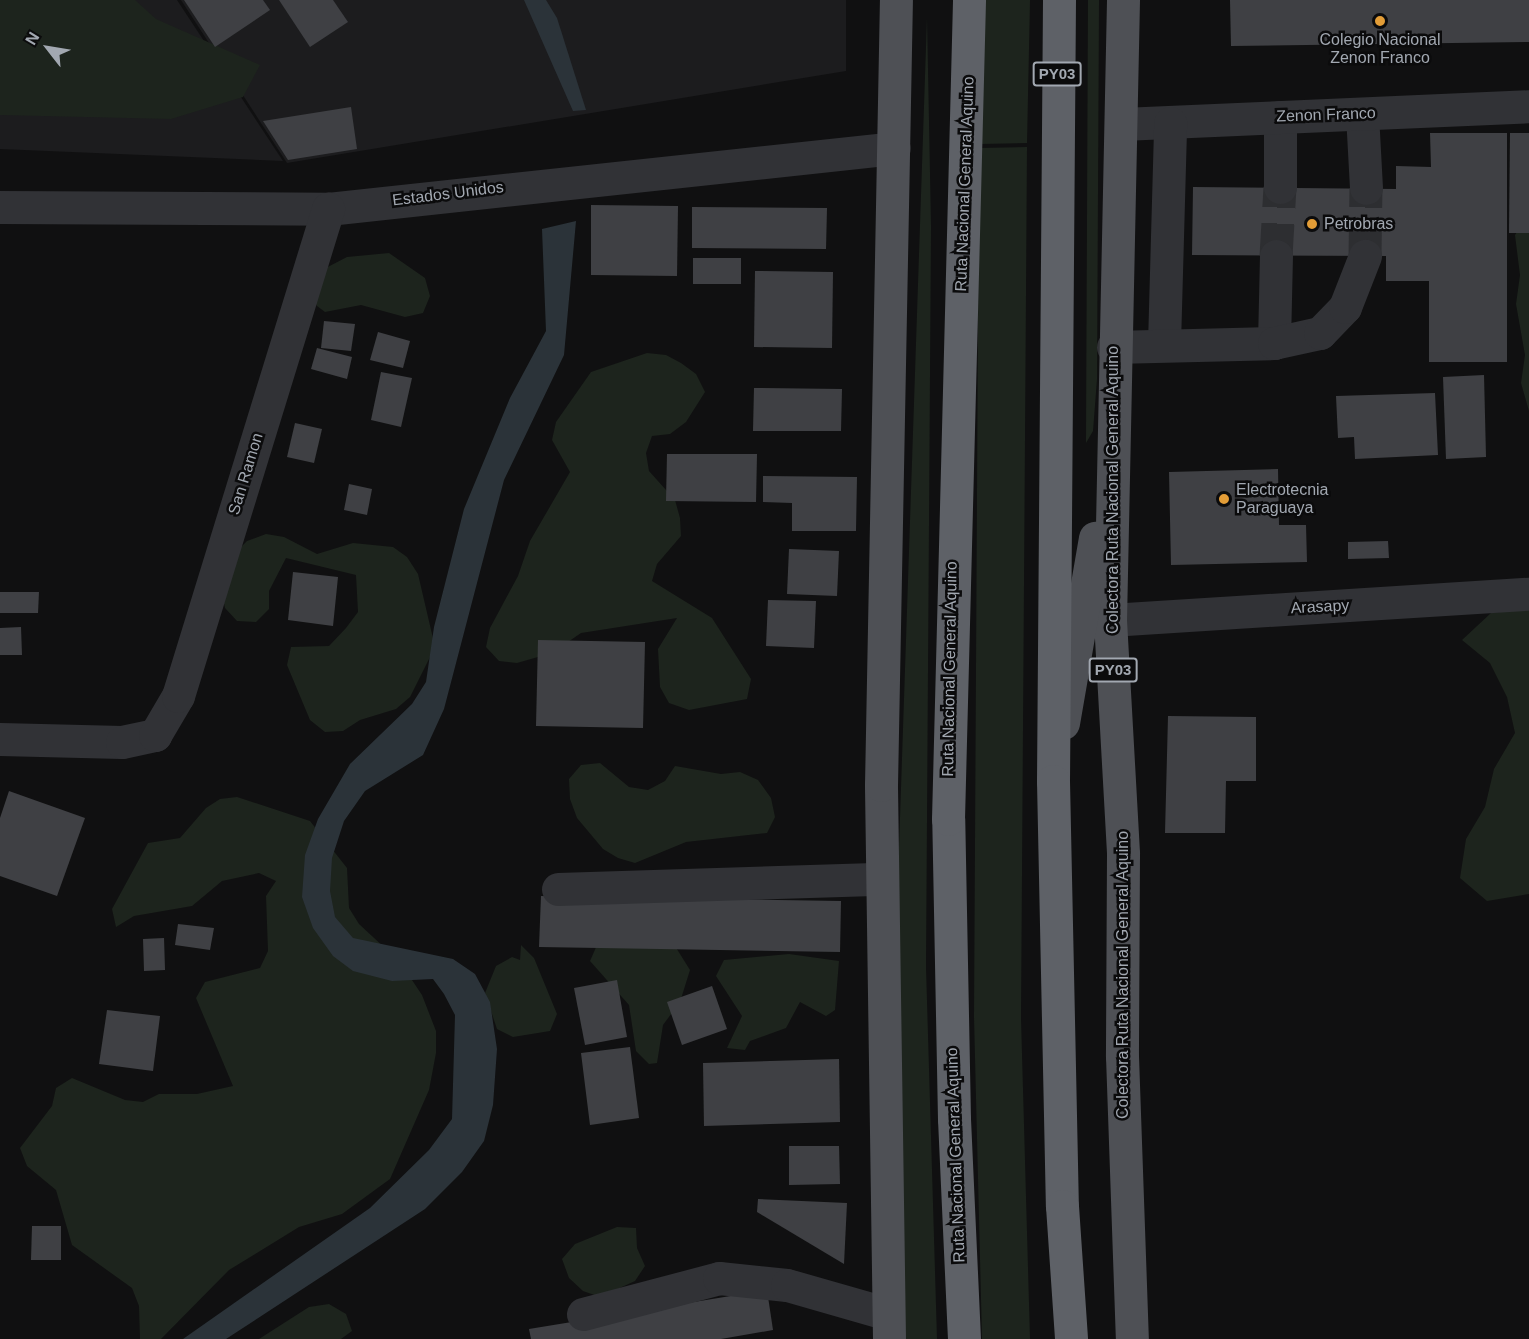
<!DOCTYPE html>
<html>
<head>
<meta charset="utf-8">
<style>
	body { margin:0 }
	#map { position:relative; width:1529px; height:1339px; overflow:hidden; background:#101011; font-family:Helvetica,sans-serif }
	div>[style] { position:absolute }
	.built>* { inset:0; background:#1c1c1e }
	.green>* { inset:0; background:#1d241d }
	.water>* { inset:0; background:#2b3339 }
	.building>* { inset:0; background:#3f4044 }
	.minor-tunnel>* { height:33px; margin-top:-16.5px; transform-origin:0; background:repeating-linear-gradient(90deg,#2d2e31 0 33px,transparent 0 49px) }
	.minor>* { height:33px; margin:-16.5px; padding:0 16.5px; transform-origin:16.5px; border-radius:16.5px; background:#313236 }
	.major>* { height:33px; margin:-16.5px; padding:0 16.5px; transform-origin:16.5px; border-radius:16.5px; background:#4e5055 }
	.highway>* { height:33px; margin:-16.5px; padding:0 16.5px; transform-origin:16.5px; border-radius:16.5px; background:#5e6167 }
	.dots>* { width:16px; height:16px; translate:-50% -50%; box-sizing:border-box; border:3px solid #0b0b0c; border-radius:50% }
	span { translate:-50% -50%; white-space:nowrap; text-align:center; line-height:1.15; -webkit-text-stroke:5px #0b0b0c; paint-order:stroke }
	.shield-label span { padding:2px 4px; background:#0b0b0c; border:2px solid; border-radius:4px; -webkit-text-stroke-width:0 }
	.shield-label { font-size:15px; color:#a2a8b1; font-weight:700 }
	.poi-label { font-size:16px; color:#a2a8b1 }
	.left { translate:0 -50%; text-align:left }
	.street-label { font-size:16px; color:#a2a8b1 }
	.north { position:absolute; left:18px; top:18px; width:60px; height:60px; -webkit-text-stroke:4px #0b0b0c; paint-order:stroke; rotate:301deg; font-size:16px; font-weight:700; line-height:24px; text-align:center; color:#a2a8b1 }
	.north::after { content:''; display:block; margin:auto; width:21px; height:27px; background:#a2a8b1; clip-path:polygon(50% 0,100% 100%,50% 72%,0 100%) }
</style>
</head>
<body>
<div id="map">
	<div class="built">
		<i style="clip-path:polygon(0 0,177px 0,283px 161px,0 149px)"></i>
		<i style="clip-path:polygon(181px 0,846px 0,846px 71px,287px 163px)"></i>
	</div>
	<div class="green">
		<i style="clip-path:polygon(0 0,135px 0,156px 19px,260px 65px,243px 97px,171px 119px,0 115px)"></i>
		<i style="clip-path:polygon(982px 0,1030px 0,1027px 143px,980px 144px)"></i>
		<i style="clip-path:polygon(1088px 0,1099px 0,1097px 379px,1093px 431px,1086px 443px)"></i>
		<i style="clip-path:polygon(927px 17px,931px 226px,926px 967px,937px 1339px,905px 1339px,895px 966px)"></i>
		<i style="clip-path:polygon(1027px 147px,1021px 1018px,1030px 1339px,982px 1339px,974px 1017px,979px 148px)"></i>
		<i style="clip-path:polygon(1529px 214px,1529px 411px,1521px 383px,1525px 355px,1516px 304px,1520px 275px,1515px 235px)"></i>
		<i style="clip-path:polygon(389px 253px,425px 278px,430px 296px,423px 313px,405px 317px,361px 305px,325px 312px,317px 306px,313px 298px,320px 271px,347px 257px)"></i>
		<i style="clip-path:polygon(647px 353px,666px 355px,681px 363px,696px 374px,705px 392px,686px 422px,670px 434px,652px 436px,646px 453px,649px 471px,675px 500px,680px 518px,681px 536px,657px 564px,652px 581px,712px 618px,751px 679px,747px 699px,689px 710px,669px 703px,660px 687px,658px 649px,677px 618px,581px 633px,552px 653px,517px 663px,499px 661px,486px 647px,490px 628px,518px 576px,530px 541px,570px 472px,552px 440px,556px 422px,591px 372px)"></i>
		<i style="clip-path:polygon(266px 534px,284px 537px,317px 554px,353px 543px,393px 547px,407px 557px,418px 574px,435px 647px,410px 697px,396px 709px,360px 720px,343px 731px,325px 732px,310px 720px,287px 665px,291px 647px,329px 646px,346px 628px,358px 612px,356px 575px,286px 558px,269px 591px,269px 609px,256px 622px,237px 621px,225px 608px,221px 590px,234px 554px,247px 541px)"></i>
		<i style="clip-path:polygon(1529px 609px,1529px 894px,1487px 901px,1460px 878px,1466px 839px,1485px 807px,1494px 769px,1515px 733px,1507px 697px,1490px 663px,1462px 640px,1491px 613px)"></i>
		<i style="clip-path:polygon(600px 763px,629px 787px,648px 790px,665px 781px,675px 766px,721px 774px,740px 772px,758px 780px,771px 798px,775px 817px,767px 833px,686px 842px,635px 863px,618px 858px,603px 849px,577px 818px,570px 799px,569px 779px,581px 765px)"></i>
		<i style="clip-path:polygon(237px 797px,310px 821px,347px 868px,349px 908px,359px 924px,400px 962px,422px 995px,436px 1031px,436px 1053px,429px 1090px,390px 1179px,342px 1214px,299px 1227px,229px 1270px,161px 1339px,140px 1339px,139px 1306px,132px 1288px,72px 1245px,56px 1190px,27px 1166px,20px 1148px,52px 1106px,56px 1088px,72px 1078px,125px 1100px,143px 1102px,159px 1094px,197px 1094px,233px 1086px,196px 998px,205px 982px,260px 968px,268px 951px,266px 896px,276px 881px,259px 873px,222px 881px,192px 906px,134px 916px,116px 927px,112px 909px,148px 843px,180px 838px,206px 808px,220px 799px)"></i>
		<i style="clip-path:polygon(521px 945px,534px 958px,557px 1014px,550px 1031px,513px 1037px,497px 1029px,485px 993px,496px 966px,512px 957px,520px 960px)"></i>
		<i style="clip-path:polygon(597px 945px,675px 946px,690px 970px,680px 1002px,663px 1025px,657px 1063px,649px 1064px,636px 1051px,629px 1005px,590px 961px)"></i>
		<i style="clip-path:polygon(789px 954px,839px 961px,835px 1010px,826px 1016px,800px 1002px,786px 1028px,750px 1041px,745px 1050px,727px 1048px,742px 1016px,716px 976px,724px 960px)"></i>
		<i style="clip-path:polygon(617px 1227px,636px 1228px,637px 1248px,645px 1266px,635px 1281px,600px 1297px,583px 1291px,569px 1278px,562px 1259px,575px 1244px)"></i>
		<i style="clip-path:polygon(329px 1304px,346px 1314px,352px 1331px,341px 1339px,259px 1339px,309px 1307px)"></i>
	</div>
	<div class="water">
		<i style="clip-path:polygon(524px 0,546px 0,557px 18px,586px 110px,573px 111px)"></i>
		<i style="clip-path:polygon(576px 221px,564px 355px,504px 480px,444px 709px,423px 755px,365px 791px,344px 821px,332px 858px,330px 891px,335px 917px,353px 938px,453px 959px,475px 974px,490px 1002px,497px 1049px,493px 1105px,484px 1141px,462px 1172px,425px 1209px,226px 1339px,183px 1339px,370px 1208px,429px 1150px,452px 1119px,455px 1015px,444px 994px,433px 979px,392px 981px,353px 971px,333px 956px,313px 928px,302px 897px,305px 855px,318px 819px,350px 764px,412px 704px,426px 682px,434px 627px,464px 509px,510px 398px,546px 331px,542px 229px)"></i>
	</div>
	<div class="building">
		<i style="clip-path:polygon(184px 0,263px 0,270px 10px,215px 47px)"></i>
		<i style="clip-path:polygon(279px 0,333px 0,348px 22px,310px 47px)"></i>
		<i style="clip-path:polygon(1230px 0,1529px 0,1529px 42px,1231px 46px)"></i>
		<i style="clip-path:polygon(351px 107px,357px 149px,288px 160px,263px 121px)"></i>
		<i style="clip-path:polygon(1430px 133px,1507px 133px,1507px 362px,1429px 362px,1429px 281px,1386px 281px,1386px 256px,1192px 255px,1193px 187px,1396px 189px,1396px 166px,1431px 167px)"></i>
		<i style="clip-path:polygon(1510px 133px,1529px 133px,1529px 233px,1509px 233px)"></i>
		<i style="clip-path:polygon(591px 205px,678px 206px,677px 276px,591px 275px)"></i>
		<i style="clip-path:polygon(692px 207px,827px 208px,826px 249px,692px 248px)"></i>
		<i style="clip-path:polygon(693px 258px,741px 258px,741px 284px,693px 284px)"></i>
		<i style="clip-path:polygon(755px 271px,833px 272px,832px 348px,754px 347px)"></i>
		<i style="clip-path:polygon(324px 321px,355px 324px,351px 351px,321px 348px)"></i>
		<i style="clip-path:polygon(378px 332px,410px 341px,403px 368px,370px 360px)"></i>
		<i style="clip-path:polygon(317px 348px,352px 357px,347px 379px,311px 369px)"></i>
		<i style="clip-path:polygon(381px 372px,412px 378px,401px 427px,371px 420px)"></i>
		<i style="clip-path:polygon(1484px 375px,1486px 457px,1446px 459px,1443px 377px)"></i>
		<i style="clip-path:polygon(754px 388px,842px 389px,841px 431px,753px 431px)"></i>
		<i style="clip-path:polygon(1435px 393px,1438px 455px,1355px 459px,1354px 437px,1338px 438px,1336px 396px)"></i>
		<i style="clip-path:polygon(295px 423px,322px 429px,314px 463px,287px 457px)"></i>
		<i style="clip-path:polygon(667px 454px,757px 454px,756px 502px,666px 501px)"></i>
		<i style="clip-path:polygon(1278px 469px,1279px 525px,1306px 525px,1307px 562px,1171px 565px,1169px 472px)"></i>
		<i style="clip-path:polygon(763px 476px,857px 477px,856px 531px,792px 531px,792px 503px,763px 502px)"></i>
		<i style="clip-path:polygon(349px 484px,372px 489px,367px 515px,344px 510px)"></i>
		<i style="clip-path:polygon(1388px 541px,1389px 558px,1348px 559px,1348px 542px)"></i>
		<i style="clip-path:polygon(789px 549px,839px 551px,837px 596px,787px 594px)"></i>
		<i style="clip-path:polygon(293px 572px,338px 577px,333px 626px,288px 620px)"></i>
		<i style="clip-path:polygon(0 592px,39px 592px,38px 613px,0 613px)"></i>
		<i style="clip-path:polygon(768px 600px,816px 601px,814px 648px,766px 646px)"></i>
		<i style="clip-path:polygon(21px 627px,22px 655px,0 655px,0 628px)"></i>
		<i style="clip-path:polygon(538px 640px,645px 642px,643px 728px,536px 726px)"></i>
		<i style="clip-path:polygon(1168px 716px,1256px 717px,1256px 781px,1226px 781px,1225px 833px,1165px 833px)"></i>
		<i style="clip-path:polygon(9px 791px,85px 818px,57px 896px,0 876px,0 818px)"></i>
		<i style="clip-path:polygon(541px 896px,841px 901px,840px 952px,539px 947px)"></i>
		<i style="clip-path:polygon(178px 924px,214px 928px,210px 950px,175px 945px)"></i>
		<i style="clip-path:polygon(164px 938px,165px 970px,144px 971px,143px 939px)"></i>
		<i style="clip-path:polygon(617px 980px,627px 1037px,585px 1045px,574px 988px)"></i>
		<i style="clip-path:polygon(712px 986px,727px 1029px,682px 1045px,667px 1002px)"></i>
		<i style="clip-path:polygon(107px 1010px,160px 1016px,153px 1071px,99px 1064px)"></i>
		<i style="clip-path:polygon(630px 1047px,639px 1118px,590px 1125px,581px 1053px)"></i>
		<i style="clip-path:polygon(839px 1059px,840px 1122px,704px 1126px,703px 1063px)"></i>
		<i style="clip-path:polygon(789px 1146px,839px 1146px,840px 1184px,789px 1185px)"></i>
		<i style="clip-path:polygon(758px 1199px,847px 1203px,844px 1264px,757px 1212px)"></i>
		<i style="clip-path:polygon(32px 1226px,61px 1226px,61px 1260px,31px 1260px)"></i>
		<i style="clip-path:polygon(767px 1290px,773px 1330px,721px 1339px,531px 1339px,529px 1329px)"></i>
	</div>
	<div class="minor-tunnel">
		<i style="left:1276px;top:256px;width:69px;rotate:-86.7deg"></i>
		<i style="left:1365px;top:256px;width:68px;rotate:-89.2deg"></i>
	</div>
	<div class="minor">
		<i style="left:1362px;top:114px;width:74px;rotate:86.9deg"></i>
		<i style="left:1280px;top:117px;width:70px;rotate:90deg"></i>
		<i style="left:1122px;top:124px;width:407px;rotate:-2.5deg"></i>
		<i style="left:0;top:207px;width:328px;rotate:0.3deg"></i>
		<i style="left:328px;top:209px;width:569px;rotate:-6.15deg"></i>
		<i style="left:1274px;top:343px;width:87px;rotate:-88.7deg"></i>
		<i style="left:1164px;top:344px;width:221px;rotate:-88.4deg"></i>
		<i style="left:1113px;top:347px;width:161px;rotate:-1.4deg"></i>
		<i style="left:1274px;top:343px;width:47px;rotate:-12.3deg"></i>
		<i style="left:1320px;top:333px;width:36px;rotate:-46deg"></i>
		<i style="left:1345px;top:307px;width:55px;rotate:-68.6deg"></i>
		<i style="left:1110px;top:620px;width:420px;rotate:-3.6deg"></i>
		<i style="left:0;top:739px;width:122px;rotate:1.4deg"></i>
		<i style="left:122px;top:742px;width:34px;rotate:-12deg"></i>
		<i style="left:155px;top:735px;width:45px;rotate:-59.5deg"></i>
		<i style="left:178px;top:696px;width:510px;rotate:-72.88deg"></i>
		<i style="left:558px;top:889px;width:324px;rotate:-1.8deg"></i>
		<i style="left:583px;top:1314px;width:141px;rotate:-14.8deg"></i>
		<i style="left:719px;top:1278px;width:68px;rotate:5.9deg"></i>
		<i style="left:787px;top:1285px;width:105px;rotate:16deg"></i>
	</div>
	<div class="major">
		<i style="left:1123px;top:0;width:620px;rotate:91.2deg"></i>
		<i style="left:1110px;top:620px;width:234px;rotate:86.8deg"></i>
		<i style="left:1123px;top:854px;width:202px;rotate:90.3deg"></i>
		<i style="left:1122px;top:1056px;width:283px;rotate:88deg"></i>
		<i style="left:1063px;top:723px;width:188px;rotate:-80.2deg"></i>
		<i style="left:889px;top:1339px;width:554px;rotate:-90.83deg"></i>
		<i style="left:881px;top:785px;width:785px;rotate:-88.91deg"></i>
	</div>
	<div class="highway">
		<i style="left:1059px;top:0;width:781px;rotate:90.44deg"></i>
		<i style="left:1053px;top:781px;width:425px;rotate:88.8deg"></i>
		<i style="left:1062px;top:1206px;width:133px;rotate:86.1deg"></i>
		<i style="left:964px;top:1339px;width:220px;rotate:-92.6deg"></i>
		<i style="left:954px;top:1119px;width:300px;rotate:-91.1deg"></i>
		<i style="left:948px;top:819px;width:819px;rotate:-88.53deg"></i>
	</div>
	<div class="dots">
		<i style="left:1380px;top:21px;background:#e39d37"></i>
		<i style="left:1312px;top:224px;background:#e39d37"></i>
		<i style="left:1224px;top:499px;background:#e39d37"></i>
	</div>
	<div class="shield-label">
		<span style="left:1057px;top:74px">PY03</span>
		<span style="left:1113px;top:670px">PY03</span>
	</div>
	<div class="poi-label">
		<span style="left:1380px;top:49px">Colegio Nacional<br>Zenon Franco</span>
		<span class="left" style="left:1324px;top:224px">Petrobras</span>
		<span class="left" style="left:1236px;top:499px">Electrotecnia<br>Paraguaya</span>
	</div>
	<div class="street-label">
		<span style="left:1326px;top:115px;rotate:-2deg">Zenon Franco</span>
		<span style="left:965px;top:184px;rotate:-88deg">Ruta Nacional General Aquino</span>
		<span style="left:448px;top:194px;rotate:-7deg">Estados Unidos</span>
		<span style="left:246px;top:474px;rotate:-73deg">San Ramon</span>
		<span style="left:1113px;top:490px;rotate:-90deg">Colectora Ruta Nacional General Aquino</span>
		<span style="left:1320px;top:607px;rotate:-3deg">Arasapy</span>
		<span style="left:950px;top:669px;rotate:-89deg">Ruta Nacional General Aquino</span>
		<span style="left:1123px;top:975px;rotate:-90deg">Colectora Ruta Nacional General Aquino</span>
		<span style="left:956px;top:1155px;rotate:-92deg">Ruta Nacional General Aquino</span>
	</div>
	<div class="north">N</div>
</div>
</body>
</html>
